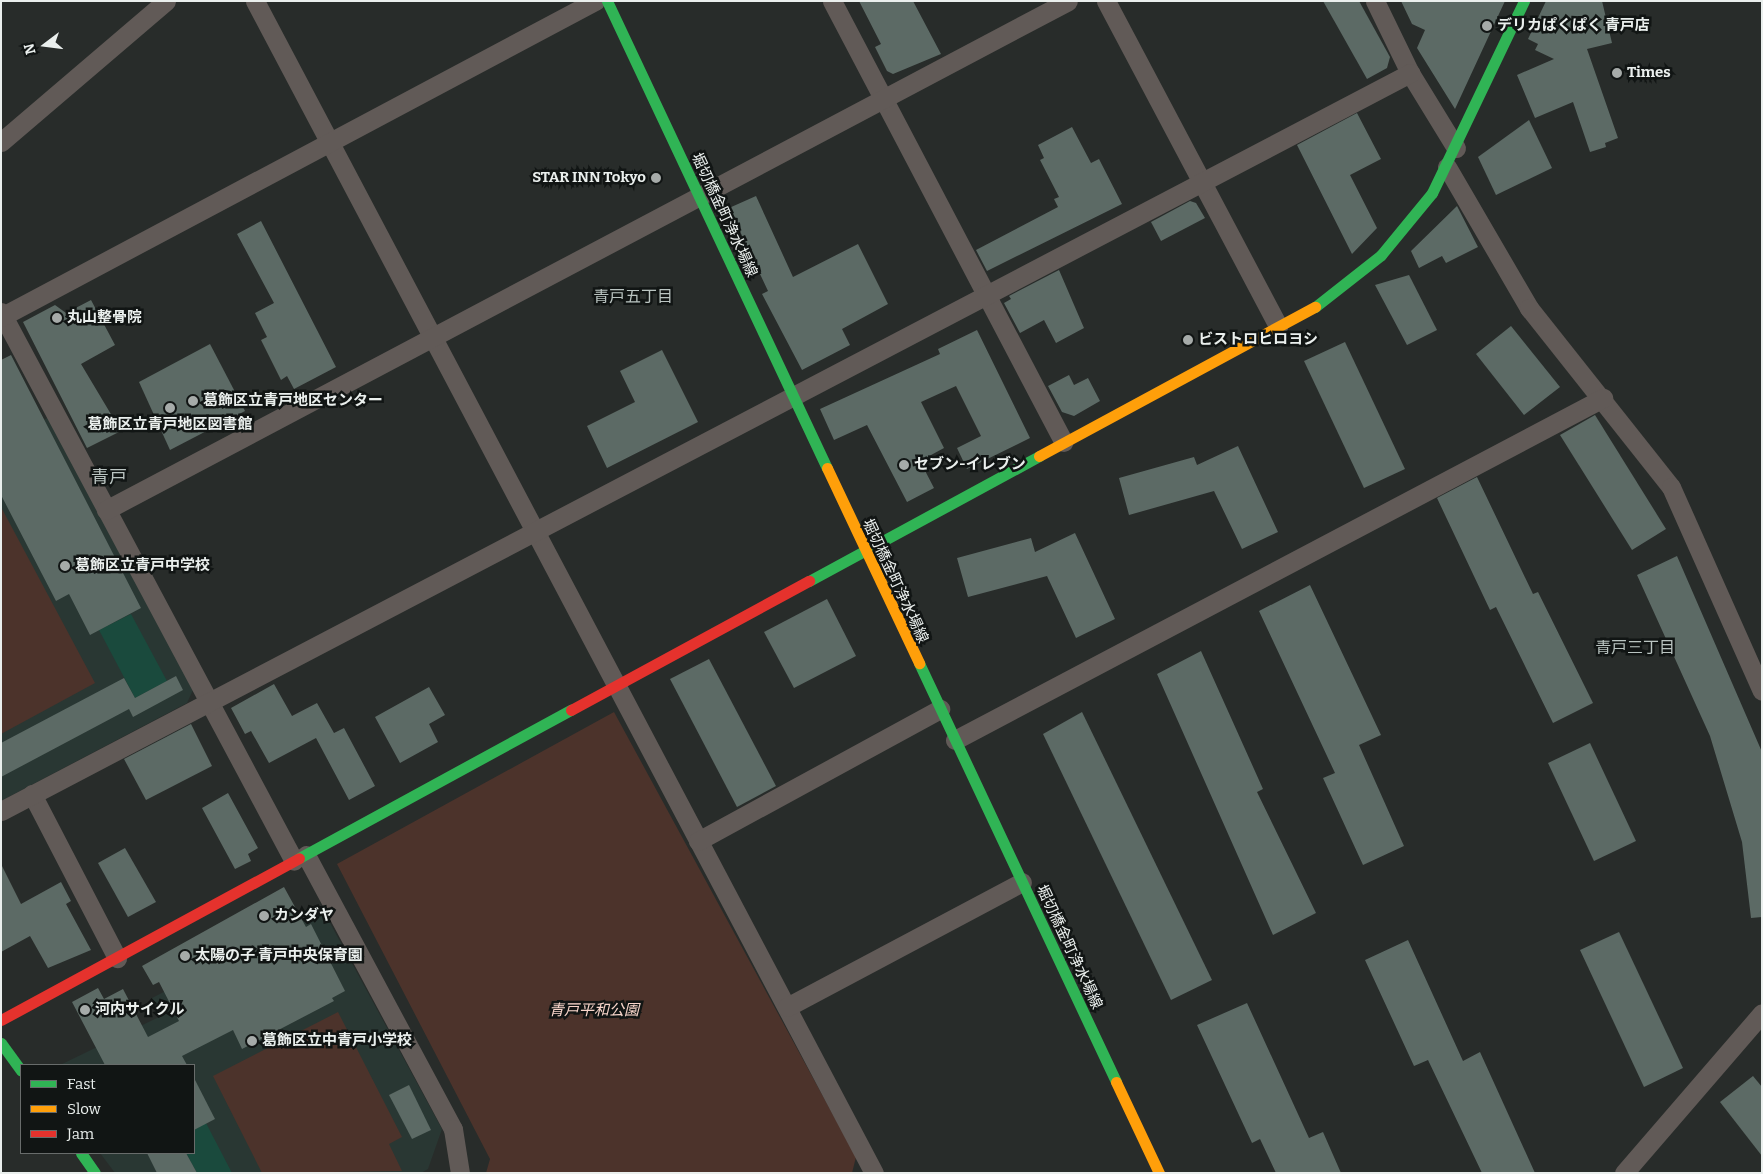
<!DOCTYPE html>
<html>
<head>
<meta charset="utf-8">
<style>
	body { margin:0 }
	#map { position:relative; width:1763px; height:1174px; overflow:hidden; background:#282c2a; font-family:Bitter,"Noto Sans JP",serif }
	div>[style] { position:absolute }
	.built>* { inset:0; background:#293733 }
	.green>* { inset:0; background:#4c332b }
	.water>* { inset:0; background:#1a4a3d }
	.building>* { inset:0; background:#5c6a65 }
	.street>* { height:19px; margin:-9.5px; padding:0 9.5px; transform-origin:9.5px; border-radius:9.5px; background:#615a57 }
	.fast>* { height:11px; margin:-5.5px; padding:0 5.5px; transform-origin:5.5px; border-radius:5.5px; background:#30b455 }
	.slow>* { height:11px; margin:-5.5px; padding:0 5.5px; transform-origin:5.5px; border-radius:5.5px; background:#ff9f0a }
	.jam>* { height:11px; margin:-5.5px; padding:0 5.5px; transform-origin:5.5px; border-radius:5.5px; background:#e5322d }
	.dots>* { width:14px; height:14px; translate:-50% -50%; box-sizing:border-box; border:2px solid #111514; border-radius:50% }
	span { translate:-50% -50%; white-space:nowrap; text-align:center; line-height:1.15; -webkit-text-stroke:5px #111514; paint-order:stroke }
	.poi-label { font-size:15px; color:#eaefed; font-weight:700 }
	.left { translate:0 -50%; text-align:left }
	.right { translate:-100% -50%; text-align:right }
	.street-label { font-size:15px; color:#eaefed }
	.park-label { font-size:15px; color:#f8d5ca; font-style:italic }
	.neighbourhood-label { font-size:16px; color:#bac4c1 }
	.quarter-label { font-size:18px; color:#bac4c1 }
	.frame { position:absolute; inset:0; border:2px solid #eaefed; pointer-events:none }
	.legend { position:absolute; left:20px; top:1064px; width:175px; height:90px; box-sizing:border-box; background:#111514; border:1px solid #686c6b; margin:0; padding:6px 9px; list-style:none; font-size:15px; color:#eaefed }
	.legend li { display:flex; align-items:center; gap:10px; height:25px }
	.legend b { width:25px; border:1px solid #686c6b }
	.north { position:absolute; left:20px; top:20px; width:50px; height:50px; -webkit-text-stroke:4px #111514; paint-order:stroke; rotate:255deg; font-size:14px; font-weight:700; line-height:20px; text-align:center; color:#eaefed }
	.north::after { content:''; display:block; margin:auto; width:18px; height:22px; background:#eaefed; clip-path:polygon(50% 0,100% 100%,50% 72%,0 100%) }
</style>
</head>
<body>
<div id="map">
	<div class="built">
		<i style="clip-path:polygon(49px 417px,193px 690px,187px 703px,1px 801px,1px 442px)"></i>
		<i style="clip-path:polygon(323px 910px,442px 1129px,428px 1169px,421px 1173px,115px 1173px,100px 1153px,194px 1153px,194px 1065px,60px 1065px,161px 1016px,152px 998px)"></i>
	</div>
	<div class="green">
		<i style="clip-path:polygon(1px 507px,95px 683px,1px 734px)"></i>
		<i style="clip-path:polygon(614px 712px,856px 1157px,852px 1173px,486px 1173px,490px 1159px,337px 864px)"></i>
		<i style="clip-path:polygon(338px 1012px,402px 1137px,389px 1144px,402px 1171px,262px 1173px,213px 1076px)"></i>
	</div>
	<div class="water">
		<i style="clip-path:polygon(131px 614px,167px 681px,135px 698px,99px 630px)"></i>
		<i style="clip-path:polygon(206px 1123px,232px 1173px,197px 1173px,186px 1153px,194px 1153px,194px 1130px)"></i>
	</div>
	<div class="building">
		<i style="clip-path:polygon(859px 1px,913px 1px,941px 54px,893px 74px,887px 71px,875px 47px,881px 44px)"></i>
		<i style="clip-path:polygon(1323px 1px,1359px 1px,1390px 57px,1387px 68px,1367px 79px)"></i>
		<i style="clip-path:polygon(1401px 1px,1505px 1px,1455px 109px,1417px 48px,1425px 30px,1412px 24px)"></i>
		<i style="clip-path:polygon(1546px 1px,1602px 1px,1612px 43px,1587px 49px,1618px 138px,1605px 143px,1606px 147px,1590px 152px,1573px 102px,1535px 118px,1517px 75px,1554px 59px,1535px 50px,1538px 44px,1528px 39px)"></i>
		<i style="clip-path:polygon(1357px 113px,1381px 159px,1350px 175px,1377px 228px,1352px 254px,1297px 145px)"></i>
		<i style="clip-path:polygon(1529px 120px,1552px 168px,1496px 195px,1478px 157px)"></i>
		<i style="clip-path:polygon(1072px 127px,1091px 163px,1099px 159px,1122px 204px,987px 271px,976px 250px,1058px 207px,1054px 199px,1059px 197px,1040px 160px,1044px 158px,1038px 145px)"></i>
		<i style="clip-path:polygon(756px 196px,793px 277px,858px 244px,888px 304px,842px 329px,850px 345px,802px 370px,762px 294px,768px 291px,729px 208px)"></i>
		<i style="clip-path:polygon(1190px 201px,1196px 203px,1205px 218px,1161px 241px,1151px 222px)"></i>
		<i style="clip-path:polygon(1457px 206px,1478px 247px,1446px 263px,1442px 256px,1419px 268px,1411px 251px)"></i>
		<i style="clip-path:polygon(261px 221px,336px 367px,294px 389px,287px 376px,281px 380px,261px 340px,267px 337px,255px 313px,274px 303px,237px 234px)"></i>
		<i style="clip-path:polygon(1059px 270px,1084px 328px,1056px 343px,1044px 320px,1020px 333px,1004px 303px,1011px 299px,1009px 296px)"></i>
		<i style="clip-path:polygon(1409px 275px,1437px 330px,1407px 345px,1375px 285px)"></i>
		<i style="clip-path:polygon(91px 300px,115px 345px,81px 364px,121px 431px,87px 448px,23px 322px,55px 305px,66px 313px)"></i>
		<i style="clip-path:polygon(1511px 326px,1560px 387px,1524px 415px,1476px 354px)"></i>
		<i style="clip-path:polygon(977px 330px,1030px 438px,967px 469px,957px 448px,981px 436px,956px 386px,921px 402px,944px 448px,920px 461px,934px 488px,907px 502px,867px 425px,834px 440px,820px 409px,940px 354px,938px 349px)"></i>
		<i style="clip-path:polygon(1345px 342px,1405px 469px,1364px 488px,1304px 361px)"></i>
		<i style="clip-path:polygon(210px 344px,245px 411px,170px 450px,139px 382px)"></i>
		<i style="clip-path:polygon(662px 350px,698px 422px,607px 468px,587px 426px,635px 402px,620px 371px)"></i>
		<i style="clip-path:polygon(11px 355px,141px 608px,90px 635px,69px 594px,56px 601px,1px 495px,1px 360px)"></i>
		<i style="clip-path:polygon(1069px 375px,1074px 385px,1088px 378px,1100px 401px,1074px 416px,1062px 412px,1048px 386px)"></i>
		<i style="clip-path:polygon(1595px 415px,1666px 529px,1632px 550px,1560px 435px)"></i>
		<i style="clip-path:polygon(1238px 446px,1278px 532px,1242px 549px,1214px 491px,1129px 515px,1119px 478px,1194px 457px,1197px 465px)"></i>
		<i style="clip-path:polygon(1477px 477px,1533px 594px,1538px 592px,1593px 703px,1553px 723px,1496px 607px,1490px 610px,1437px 498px)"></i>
		<i style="clip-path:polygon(1075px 533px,1115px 619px,1076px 638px,1047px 576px,968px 597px,957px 558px,1031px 538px,1035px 552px)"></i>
		<i style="clip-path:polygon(1677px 556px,1762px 752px,1762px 917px,1751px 918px,1742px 842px,1710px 736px,1637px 575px)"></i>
		<i style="clip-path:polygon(1310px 585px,1381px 735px,1359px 745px,1404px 846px,1363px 865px,1323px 778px,1335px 773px,1259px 611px)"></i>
		<i style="clip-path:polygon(827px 599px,856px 656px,794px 688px,764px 632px)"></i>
		<i style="clip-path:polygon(1201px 651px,1263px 789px,1257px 792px,1316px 913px,1273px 935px,1157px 674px)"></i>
		<i style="clip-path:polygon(709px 659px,776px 786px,737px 807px,670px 679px)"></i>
		<i style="clip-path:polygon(176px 676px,183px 690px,133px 717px,129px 709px,1px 777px,1px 743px,124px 678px,135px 698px)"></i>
		<i style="clip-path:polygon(274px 684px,292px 716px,317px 703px,334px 733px,344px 728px,375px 786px,349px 800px,316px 738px,269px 763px,251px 731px,245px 734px,231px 708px)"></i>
		<i style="clip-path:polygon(429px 687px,445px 715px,429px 724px,438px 742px,400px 763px,375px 717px)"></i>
		<i style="clip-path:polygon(1082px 712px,1212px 980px,1171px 1000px,1043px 734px)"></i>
		<i style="clip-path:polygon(191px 724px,212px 766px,146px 800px,124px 759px)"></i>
		<i style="clip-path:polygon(1590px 743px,1636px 841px,1594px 861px,1548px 763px)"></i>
		<i style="clip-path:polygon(228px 793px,258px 848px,248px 854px,251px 861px,235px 869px,202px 808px)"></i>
		<i style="clip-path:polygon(125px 848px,156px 902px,128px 917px,98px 863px)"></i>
		<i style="clip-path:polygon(1px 864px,21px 904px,61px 882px,71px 901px,66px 904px,91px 950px,48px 968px,30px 936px,1px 952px)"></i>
		<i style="clip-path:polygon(284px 887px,306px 927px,311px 924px,345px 991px,332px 998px,334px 1001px,242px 1049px,233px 1030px,182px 1056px,187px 1065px,105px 1065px,72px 1002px,98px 988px,104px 999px,123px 989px,148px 1037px,179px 1021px,159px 982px,153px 985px,142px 966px)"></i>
		<i style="clip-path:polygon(1619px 932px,1683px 1068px,1644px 1087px,1580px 950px)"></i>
		<i style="clip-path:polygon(1408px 940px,1463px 1061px,1480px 1052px,1535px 1173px,1482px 1173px,1428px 1060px,1414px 1066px,1365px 960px)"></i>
		<i style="clip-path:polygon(1247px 1003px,1309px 1138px,1323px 1132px,1341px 1173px,1276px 1173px,1260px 1139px,1252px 1143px,1197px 1025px)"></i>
		<i style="clip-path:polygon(1753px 1076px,1762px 1087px,1762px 1156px,1720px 1102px)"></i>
		<i style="clip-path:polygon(194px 1078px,215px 1119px,194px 1130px)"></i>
		<i style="clip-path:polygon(409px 1085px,431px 1130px,412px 1139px,389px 1095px)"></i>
		<i style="clip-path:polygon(147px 1153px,186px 1153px,197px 1173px,157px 1173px)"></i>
	</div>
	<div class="street">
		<i style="left:255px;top:1px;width:1325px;rotate:62.16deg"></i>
		<i style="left:832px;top:1px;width:498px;rotate:62.3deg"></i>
		<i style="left:1106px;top:1px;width:368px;rotate:62.1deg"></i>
		<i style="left:1375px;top:1px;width:80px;rotate:64.1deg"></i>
		<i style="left:1410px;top:73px;width:88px;rotate:58.5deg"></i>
		<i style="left:1px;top:142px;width:217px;rotate:-40.5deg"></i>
		<i style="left:1447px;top:167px;width:163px;rotate:59.8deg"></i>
		<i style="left:1529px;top:308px;width:228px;rotate:51.6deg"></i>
		<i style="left:1671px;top:487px;width:223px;rotate:66deg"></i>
		<i style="left:1px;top:312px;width:622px;rotate:61.91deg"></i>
		<i style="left:1px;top:317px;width:673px;rotate:-28.01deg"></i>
		<i style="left:106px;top:510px;width:1088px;rotate:-27.88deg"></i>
		<i style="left:955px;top:740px;width:733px;rotate:-27.82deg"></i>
		<i style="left:32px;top:794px;width:185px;rotate:62.6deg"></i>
		<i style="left:1px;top:811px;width:1591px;rotate:-27.64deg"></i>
		<i style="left:698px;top:841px;width:276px;rotate:-28.6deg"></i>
		<i style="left:306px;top:855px;width:311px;rotate:61.8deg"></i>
		<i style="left:453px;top:1129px;width:45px;rotate:81deg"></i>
		<i style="left:787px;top:1007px;width:266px;rotate:-28deg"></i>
		<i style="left:1624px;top:1173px;width:211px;rotate:-49.2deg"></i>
	</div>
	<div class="fast">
		<i style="left:607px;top:1px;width:516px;rotate:64.78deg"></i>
		<i style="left:1315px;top:307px;width:84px;rotate:-38.2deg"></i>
		<i style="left:1381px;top:255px;width:80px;rotate:-50.6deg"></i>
		<i style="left:1432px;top:193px;width:213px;rotate:-64.4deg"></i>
		<i style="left:809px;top:581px;width:262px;rotate:-28.5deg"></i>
		<i style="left:919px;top:663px;width:463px;rotate:64.8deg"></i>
		<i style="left:299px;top:858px;width:310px;rotate:-28.6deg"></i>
		<i style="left:1px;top:1043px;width:34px;rotate:54deg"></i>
		<i style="left:81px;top:1153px;width:24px;rotate:55deg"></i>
	</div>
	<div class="slow">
		<i style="left:1039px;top:456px;width:314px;rotate:-28.4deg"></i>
		<i style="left:827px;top:468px;width:216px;rotate:64.7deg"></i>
		<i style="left:1116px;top:1082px;width:101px;rotate:64.7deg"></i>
	</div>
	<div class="jam">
		<i style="left:571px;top:710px;width:271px;rotate:-28.5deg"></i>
		<i style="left:1px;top:1020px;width:339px;rotate:-28.5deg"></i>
	</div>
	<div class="dots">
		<i style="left:1487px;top:26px;background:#a6aba9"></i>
		<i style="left:1617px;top:73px;background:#a6aba9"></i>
		<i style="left:656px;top:178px;background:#a6aba9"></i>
		<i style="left:57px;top:318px;background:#a6aba9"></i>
		<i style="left:1188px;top:340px;background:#a6aba9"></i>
		<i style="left:193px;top:401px;background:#a6aba9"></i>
		<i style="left:170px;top:408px;background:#a6aba9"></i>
		<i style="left:904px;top:465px;background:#a6aba9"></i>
		<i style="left:65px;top:566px;background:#a6aba9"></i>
		<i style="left:264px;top:916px;background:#a6aba9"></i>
		<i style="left:185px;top:956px;background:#a6aba9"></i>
		<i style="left:85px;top:1010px;background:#a6aba9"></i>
		<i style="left:252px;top:1041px;background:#a6aba9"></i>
	</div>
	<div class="poi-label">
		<span class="left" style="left:1497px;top:26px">デリカぱくぱく 青戸店</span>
		<span class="left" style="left:1627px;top:73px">Times</span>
		<span class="right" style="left:646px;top:178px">STAR INN Tokyo</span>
		<span class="left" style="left:67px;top:318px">丸山整骨院</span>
		<span class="left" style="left:1198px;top:340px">ビストロヒロヨシ</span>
		<span class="left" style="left:203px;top:401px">葛飾区立青戸地区センター</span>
		<span style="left:170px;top:425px">葛飾区立青戸地区図書館</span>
		<span class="left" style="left:914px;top:465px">セブン-イレブン</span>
		<span class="left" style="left:75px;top:566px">葛飾区立青戸中学校</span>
		<span class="left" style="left:274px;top:916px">カンダヤ</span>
		<span class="left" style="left:195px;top:956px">太陽の子 青戸中央保育園</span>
		<span class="left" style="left:95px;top:1010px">河内サイクル</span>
		<span class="left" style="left:262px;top:1041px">葛飾区立中青戸小学校</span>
	</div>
	<div class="street-label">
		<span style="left:724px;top:215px;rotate:65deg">堀切橋金町浄水場線</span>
		<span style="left:895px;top:581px;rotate:65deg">堀切橋金町浄水場線</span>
		<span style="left:1069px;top:947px;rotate:65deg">堀切橋金町浄水場線</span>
	</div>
	<div class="park-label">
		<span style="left:594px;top:1011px">青戸平和公園</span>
	</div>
	<div class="neighbourhood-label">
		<span style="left:633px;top:297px">青戸五丁目</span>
		<span style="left:1635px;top:648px">青戸三丁目</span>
	</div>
	<div class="quarter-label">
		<span style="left:109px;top:477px">青戸</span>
	</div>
	<div class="frame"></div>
	<ul class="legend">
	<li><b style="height:6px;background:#30b455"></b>Fast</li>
	<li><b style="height:6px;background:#ff9f0a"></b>Slow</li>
	<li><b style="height:6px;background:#e5322d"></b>Jam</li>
	</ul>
	<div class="north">N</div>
</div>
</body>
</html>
